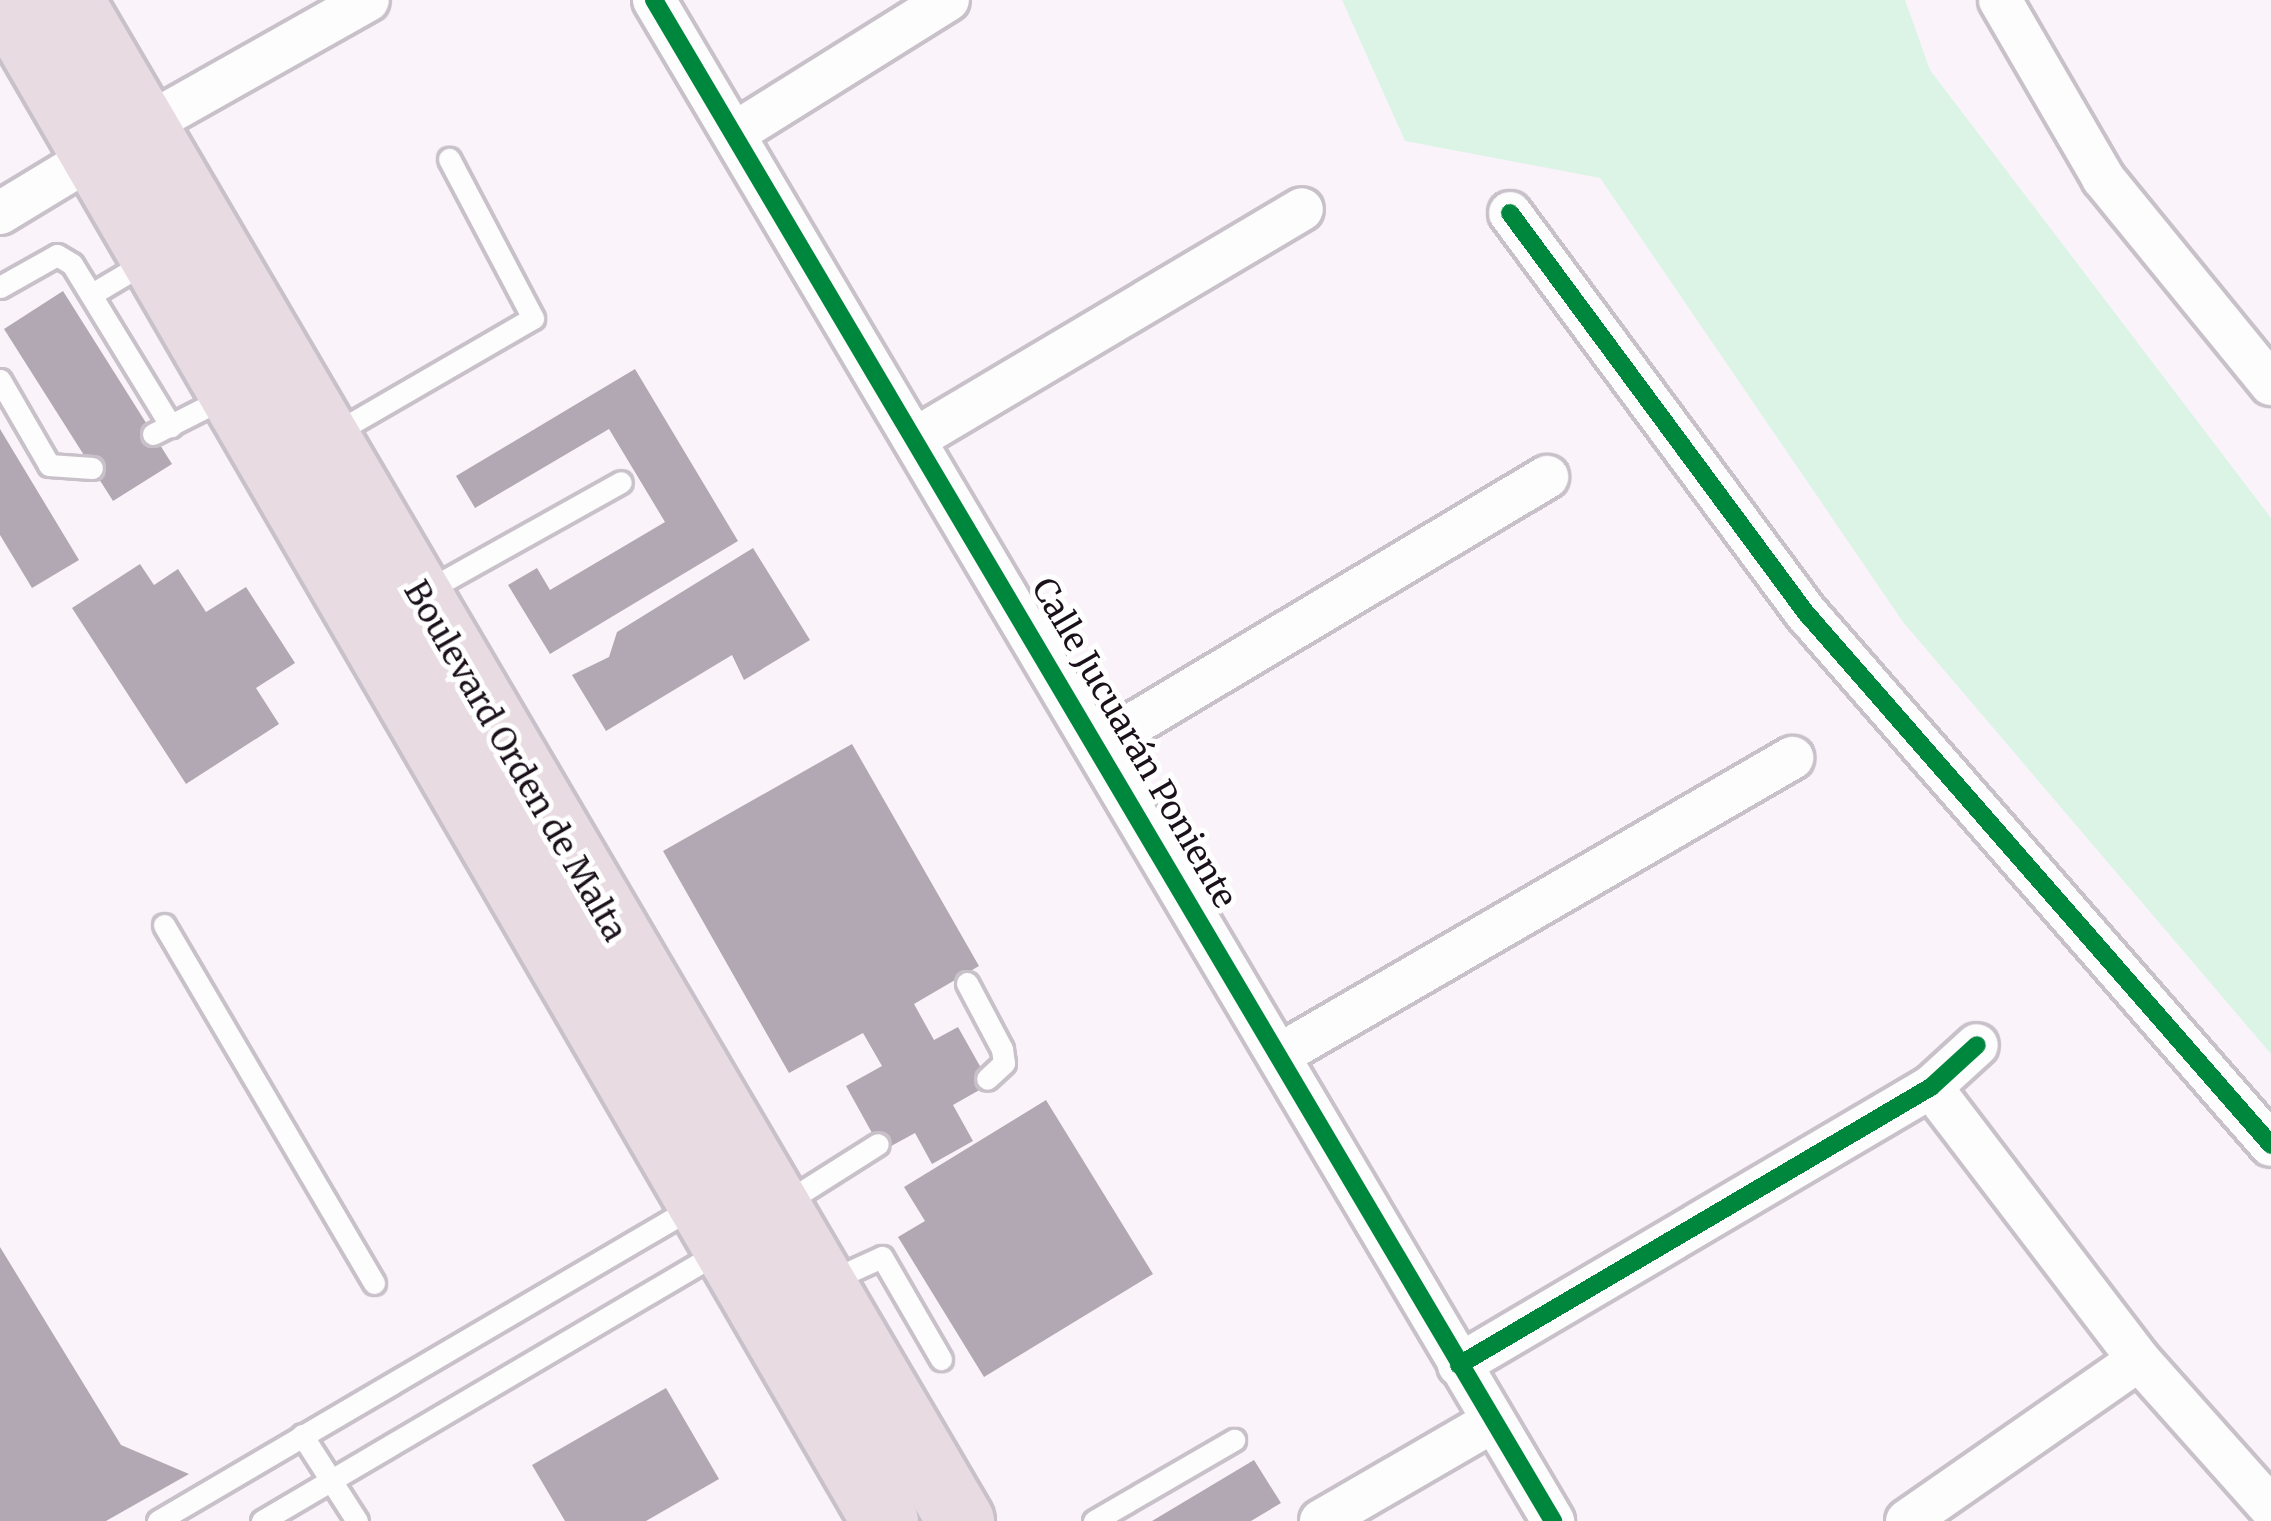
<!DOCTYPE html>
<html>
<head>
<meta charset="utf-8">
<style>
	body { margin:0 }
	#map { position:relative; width:2271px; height:1521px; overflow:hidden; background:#faf4fa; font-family:Merriweather,serif }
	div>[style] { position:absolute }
	.green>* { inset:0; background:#dcf4e6 }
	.building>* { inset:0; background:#b2a8b3 }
	.roads { filter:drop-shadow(3px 0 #c9c1ca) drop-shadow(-3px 0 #c9c1ca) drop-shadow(0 3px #c9c1ca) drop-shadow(0 -3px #c9c1ca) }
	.service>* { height:21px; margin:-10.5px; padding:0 10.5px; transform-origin:10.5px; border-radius:10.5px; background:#fefdfe }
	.minor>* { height:42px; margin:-21px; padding:0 21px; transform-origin:21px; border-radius:21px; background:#fefdfe }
	.trunk>* { height:66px; margin:-33px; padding:0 33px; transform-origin:33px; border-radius:33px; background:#e8dce2 }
	.cycleway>* { height:18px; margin:-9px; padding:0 9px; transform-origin:9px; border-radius:9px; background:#00873e }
	span { translate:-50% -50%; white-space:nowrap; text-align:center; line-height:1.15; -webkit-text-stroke:10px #fff; paint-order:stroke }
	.street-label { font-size:33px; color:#1a111a }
</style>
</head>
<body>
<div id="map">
	<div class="green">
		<i style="clip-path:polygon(1342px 0,1905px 0,1930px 70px,2271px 518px,2271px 1054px,1903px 622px,1600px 178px,1405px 141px)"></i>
	</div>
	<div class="building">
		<i style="clip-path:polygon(63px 291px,172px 464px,113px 501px,4px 329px)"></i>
		<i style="clip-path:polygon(635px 369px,738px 541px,550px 654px,508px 585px,537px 568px,550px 590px,665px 522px,609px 429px,475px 508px,456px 476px)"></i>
		<i style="clip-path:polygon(0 429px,79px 560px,32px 588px,0 535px)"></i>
		<i style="clip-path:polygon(753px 548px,810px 640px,744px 680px,732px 655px,606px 731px,572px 675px,609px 657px,617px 632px)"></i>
		<i style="clip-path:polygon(140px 564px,154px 585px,178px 569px,206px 612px,246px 587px,295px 663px,256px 688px,279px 724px,186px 784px,72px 608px)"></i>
		<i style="clip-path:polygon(852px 744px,979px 966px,914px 1004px,934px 1040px,958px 1027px,990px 1084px,953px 1105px,973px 1141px,932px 1164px,915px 1133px,882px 1151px,846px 1086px,882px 1066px,863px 1033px,789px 1073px,663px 851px)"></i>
		<i style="clip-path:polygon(1046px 1100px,1153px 1274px,984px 1377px,898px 1237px,925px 1221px,904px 1187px)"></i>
		<i style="clip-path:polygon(0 1247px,121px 1445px,189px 1474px,106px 1521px,0 1521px)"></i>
		<i style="clip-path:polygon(666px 1388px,719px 1479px,646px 1521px,565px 1521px,532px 1465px)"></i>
		<i style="clip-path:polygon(1254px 1460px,1281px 1503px,1251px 1521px,1152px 1521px)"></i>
	</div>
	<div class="roads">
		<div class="service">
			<i style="left:0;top:287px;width:65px;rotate:-29.3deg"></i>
			<i style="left:57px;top:255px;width:17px;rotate:31deg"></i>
			<i style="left:72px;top:264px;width:190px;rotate:58.6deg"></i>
			<i style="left:92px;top:294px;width:63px;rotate:-30.7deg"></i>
			<i style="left:0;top:380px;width:98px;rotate:60deg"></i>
			<i style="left:49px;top:465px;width:43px;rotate:4deg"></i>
			<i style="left:153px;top:434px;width:84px;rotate:-26.9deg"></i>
			<i style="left:333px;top:434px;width:231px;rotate:-30.1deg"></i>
			<i style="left:533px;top:318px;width:180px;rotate:-117.8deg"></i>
			<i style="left:426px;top:591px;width:223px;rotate:-29.2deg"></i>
			<i style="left:164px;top:925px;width:415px;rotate:59.6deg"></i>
			<i style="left:967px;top:983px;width:75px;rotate:62.1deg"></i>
			<i style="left:1002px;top:1049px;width:14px;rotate:82deg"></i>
			<i style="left:1004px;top:1063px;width:23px;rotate:137deg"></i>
			<i style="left:783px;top:1204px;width:112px;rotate:-32.3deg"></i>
			<i style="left:829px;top:1281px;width:58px;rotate:-24.4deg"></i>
			<i style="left:882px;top:1257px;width:118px;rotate:60deg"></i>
			<i style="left:302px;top:1435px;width:102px;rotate:57.4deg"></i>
			<i style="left:158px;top:1521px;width:620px;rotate:-30.41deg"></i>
			<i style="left:262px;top:1521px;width:534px;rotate:-30.5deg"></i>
			<i style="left:1094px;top:1521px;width:162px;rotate:-30.1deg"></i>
		</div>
		<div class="minor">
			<i style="left:654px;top:0;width:1767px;rotate:59.41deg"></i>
			<i style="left:2000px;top:0;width:206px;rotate:59.9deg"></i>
			<i style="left:2103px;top:178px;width:266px;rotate:50.8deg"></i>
			<i style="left:143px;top:127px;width:258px;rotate:-29.4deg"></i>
			<i style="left:735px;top:133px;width:251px;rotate:-32deg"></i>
			<i style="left:0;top:213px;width:110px;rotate:-31.2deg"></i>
			<i style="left:1510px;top:213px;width:499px;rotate:53.5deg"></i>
			<i style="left:1807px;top:614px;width:705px;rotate:48.85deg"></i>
			<i style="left:920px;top:436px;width:444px;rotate:-30.7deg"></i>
			<i style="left:1100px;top:744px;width:521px;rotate:-30.85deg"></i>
			<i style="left:1281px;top:1054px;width:591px;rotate:-30.08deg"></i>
			<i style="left:1931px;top:1087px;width:343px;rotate:52.7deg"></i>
			<i style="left:2139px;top:1360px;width:198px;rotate:48.3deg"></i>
			<i style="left:1459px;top:1365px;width:548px;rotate:-30.5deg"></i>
			<i style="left:1931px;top:1087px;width:62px;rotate:-42.4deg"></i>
			<i style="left:1321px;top:1521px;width:195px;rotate:-30.1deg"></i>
			<i style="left:1907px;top:1521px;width:282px;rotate:-34.8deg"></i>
		</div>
		<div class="trunk">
			<i style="left:5px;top:0;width:1757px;rotate:59.95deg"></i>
			<i style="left:70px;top:0;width:1763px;rotate:59.64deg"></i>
		</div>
	</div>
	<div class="cycleway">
		<i style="left:654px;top:0;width:1767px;rotate:59.41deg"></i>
		<i style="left:1510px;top:213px;width:499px;rotate:53.5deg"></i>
		<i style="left:1807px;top:614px;width:705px;rotate:48.85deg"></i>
		<i style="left:1459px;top:1365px;width:548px;rotate:-30.5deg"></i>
		<i style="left:1931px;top:1087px;width:62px;rotate:-42.4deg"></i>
	</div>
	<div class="street-label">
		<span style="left:1134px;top:743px;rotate:60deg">Calle Jucuarán Poniente</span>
		<span style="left:515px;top:761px;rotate:60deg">Boulevard Orden de Malta</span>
	</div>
</div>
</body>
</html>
